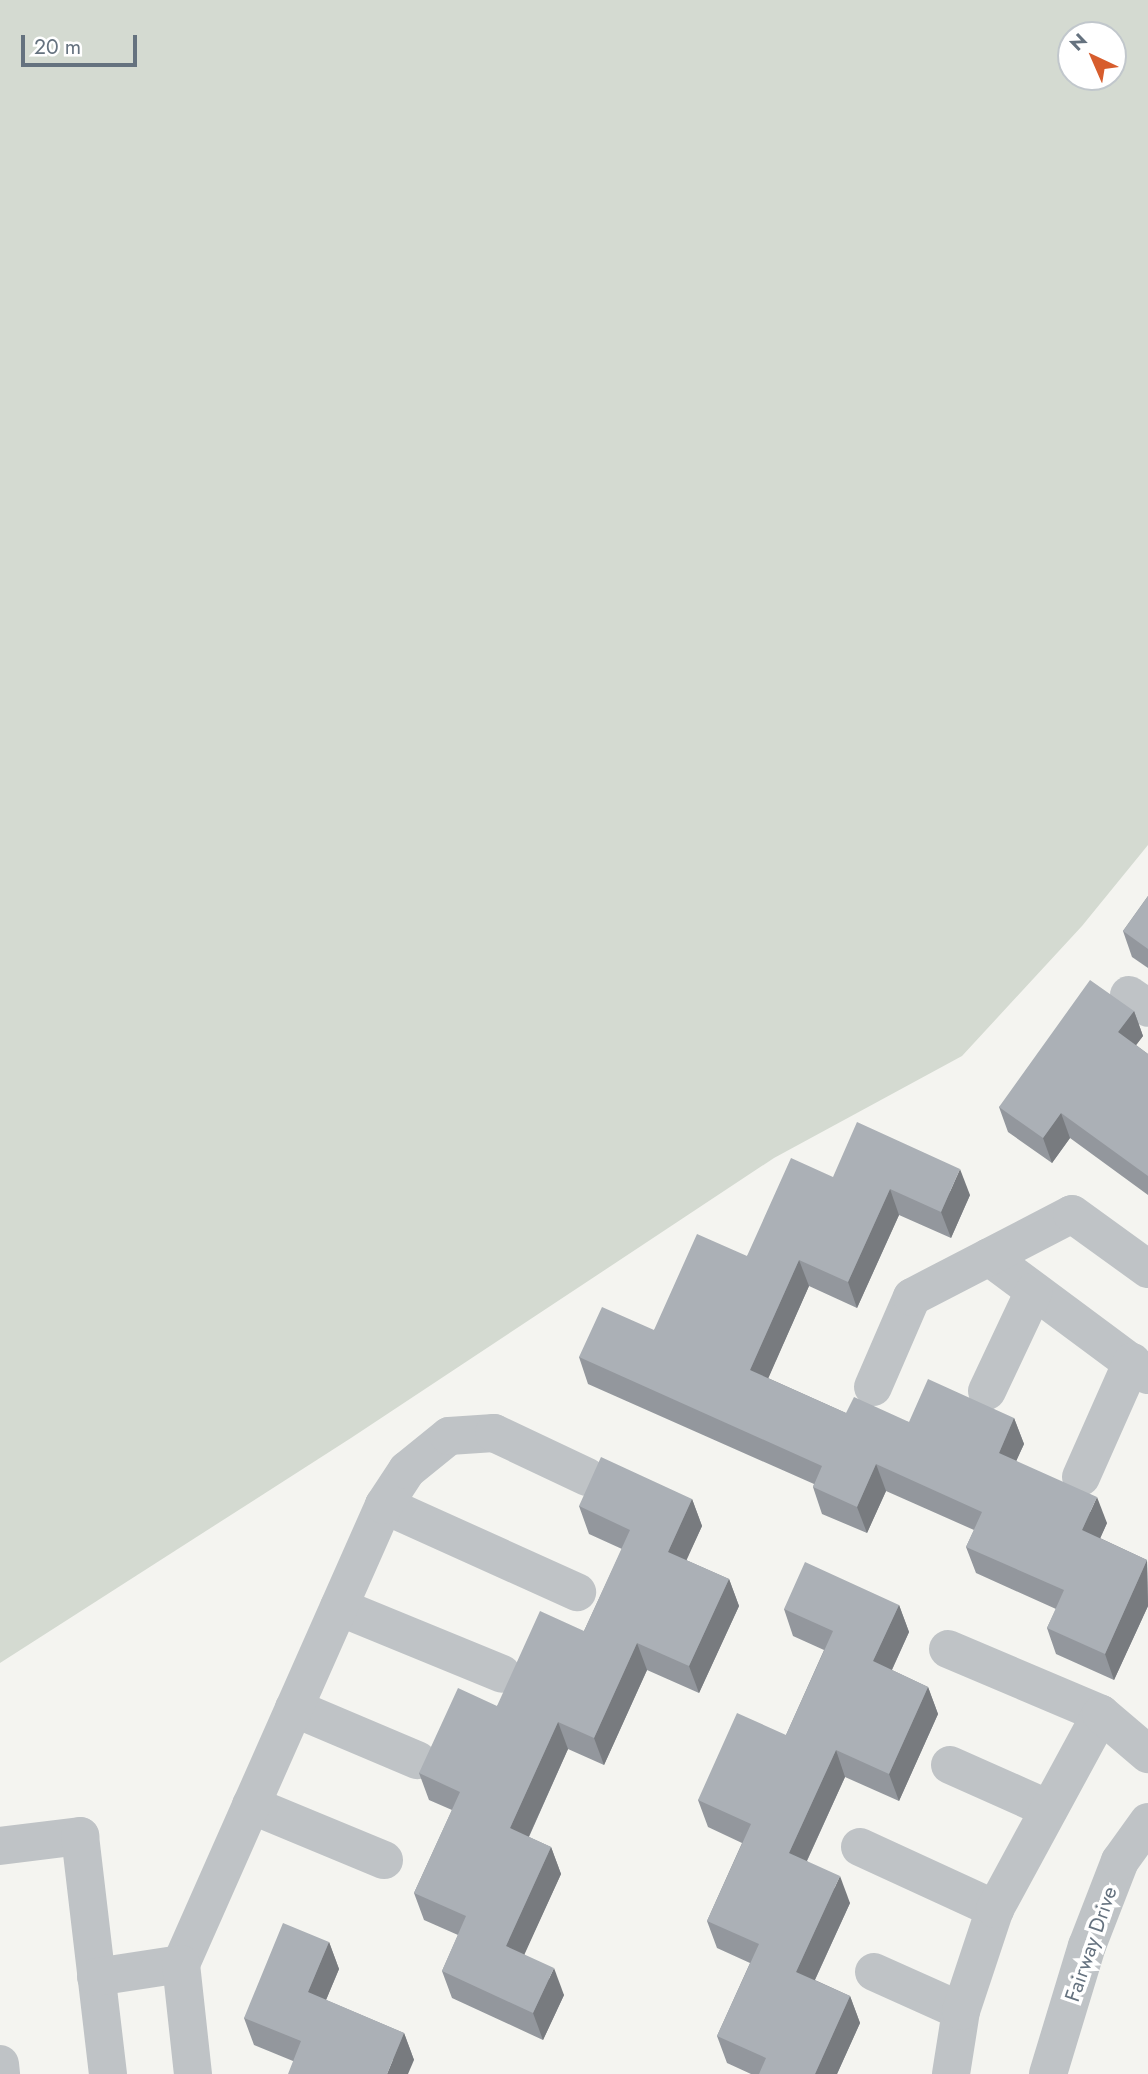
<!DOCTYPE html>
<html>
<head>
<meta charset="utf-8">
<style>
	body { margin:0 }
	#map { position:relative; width:1148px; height:2074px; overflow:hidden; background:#f4f4f0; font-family:Jost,sans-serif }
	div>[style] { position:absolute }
	.green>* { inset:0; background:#d4dad1 }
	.minor>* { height:38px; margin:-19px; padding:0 19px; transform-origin:19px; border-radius:19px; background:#bfc3c6 }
	.wall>* { inset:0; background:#93979d }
	.shaded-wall>* { inset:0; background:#787b7f }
	.building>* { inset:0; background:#abb0b6 }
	span { translate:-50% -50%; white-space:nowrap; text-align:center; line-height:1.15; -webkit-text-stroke:7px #fff; paint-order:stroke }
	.street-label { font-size:21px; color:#65727f }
	.north { position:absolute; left:1057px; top:21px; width:70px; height:70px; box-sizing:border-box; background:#fff; border:2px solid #c1c7cc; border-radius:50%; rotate:316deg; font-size:19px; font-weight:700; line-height:28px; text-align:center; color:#65727f }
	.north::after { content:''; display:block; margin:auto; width:24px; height:32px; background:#d75d2d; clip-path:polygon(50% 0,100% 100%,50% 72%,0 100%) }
	.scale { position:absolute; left:21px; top:35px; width:116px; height:32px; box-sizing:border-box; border:4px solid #65727f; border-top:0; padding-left:9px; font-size:21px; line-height:24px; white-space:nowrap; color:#65727f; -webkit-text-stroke:5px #fff; paint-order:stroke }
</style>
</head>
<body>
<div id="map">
	<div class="green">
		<i style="clip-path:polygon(evenodd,0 0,1148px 0,1148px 845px,1082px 926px,962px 1056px,774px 1158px,351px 1438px,0 1663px,0 0,1071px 35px,1113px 35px,1113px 77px,1071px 77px,1071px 35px)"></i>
	</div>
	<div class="minor">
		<i style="left:1129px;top:995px;width:23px;rotate:34deg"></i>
		<i style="left:989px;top:1257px;width:198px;rotate:36.6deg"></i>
		<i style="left:873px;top:1387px;width:98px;rotate:-66.6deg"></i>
		<i style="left:912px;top:1297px;width:180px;rotate:-27.4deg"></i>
		<i style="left:1072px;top:1214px;width:94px;rotate:35.9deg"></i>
		<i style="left:987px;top:1391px;width:110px;rotate:-64.8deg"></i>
		<i style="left:1081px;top:1477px;width:126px;rotate:-66.1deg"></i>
		<i style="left:384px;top:1505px;width:212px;rotate:24.3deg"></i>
		<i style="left:339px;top:1607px;width:176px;rotate:22.3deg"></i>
		<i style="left:948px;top:1649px;width:166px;rotate:23deg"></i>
		<i style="left:294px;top:1708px;width:134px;rotate:22.9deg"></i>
		<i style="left:950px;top:1765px;width:108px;rotate:24deg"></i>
		<i style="left:251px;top:1805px;width:144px;rotate:22.5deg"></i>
		<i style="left:0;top:1846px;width:81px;rotate:-7.1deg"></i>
		<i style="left:80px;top:1836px;width:240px;rotate:83.3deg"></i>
		<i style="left:860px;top:1847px;width:149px;rotate:24.7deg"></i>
		<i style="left:181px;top:1964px;width:502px;rotate:-66.14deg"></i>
		<i style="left:384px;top:1505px;width:42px;rotate:-56.7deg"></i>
		<i style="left:407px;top:1470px;width:54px;rotate:-39deg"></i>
		<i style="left:449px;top:1436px;width:45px;rotate:-3.8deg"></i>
		<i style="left:494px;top:1433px;width:103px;rotate:25.3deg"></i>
		<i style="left:874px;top:1972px;width:95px;rotate:24.1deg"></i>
		<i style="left:96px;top:1977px;width:86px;rotate:-8.7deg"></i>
		<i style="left:181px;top:1964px;width:111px;rotate:83.8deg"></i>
		<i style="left:0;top:2064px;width:10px;rotate:84deg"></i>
		<i style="left:951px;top:2074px;width:64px;rotate:-81deg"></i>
		<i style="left:961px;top:2011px;width:108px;rotate:-71.6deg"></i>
		<i style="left:995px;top:1909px;width:222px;rotate:-61.5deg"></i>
		<i style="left:1101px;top:1714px;width:62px;rotate:40.4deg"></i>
		<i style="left:1048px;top:2074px;width:134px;rotate:-73.1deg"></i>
		<i style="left:1087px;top:1946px;width:91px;rotate:-68.8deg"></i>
		<i style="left:1120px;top:1861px;width:48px;rotate:-54.3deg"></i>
	</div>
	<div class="wall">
		<i style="clip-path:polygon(1148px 896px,1148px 968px,1132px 957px,1123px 931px)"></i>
		<i style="clip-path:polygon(1134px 1011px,1143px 1036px,1136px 1045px,1148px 1054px,1148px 1195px,1070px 1138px,1052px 1163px,1008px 1132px,999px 1107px)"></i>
		<i style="clip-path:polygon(833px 1177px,970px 1195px,951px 1238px,899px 1215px,857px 1308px,809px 1286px,768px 1378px,846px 1413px,909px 1422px,1014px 1418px,1024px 1444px,1016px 1461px,1107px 1523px,1100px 1538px,1147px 1560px,1148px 1606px,1114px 1680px,1056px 1654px,1047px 1628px,1056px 1609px,976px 1573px,966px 1547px,974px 1530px,886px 1491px,867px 1533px,822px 1514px,813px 1487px,814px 1484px,588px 1384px,579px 1357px,654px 1330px,747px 1256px)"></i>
		<i style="clip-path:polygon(692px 1499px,702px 1526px,686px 1560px,729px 1579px,739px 1606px,699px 1693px,647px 1670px,604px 1765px,568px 1749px,529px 1837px,551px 1847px,561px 1874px,524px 1954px,564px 1995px,543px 2040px,452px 1998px,442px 1971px,458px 1935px,424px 1920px,414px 1893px,452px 1810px,429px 1800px,419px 1773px,584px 1631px,622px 1549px,589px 1534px,579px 1506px)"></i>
		<i style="clip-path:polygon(899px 1605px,909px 1632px,892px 1670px,928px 1687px,938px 1714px,899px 1801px,845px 1777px,807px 1861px,850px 1903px,815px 1980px,850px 1996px,860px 2023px,837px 2074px,751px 2074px,727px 2063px,717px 2036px,750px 1963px,717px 1948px,707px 1921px,742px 1843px,708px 1827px,698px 1800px,786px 1735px,824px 1650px,793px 1636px,784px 1609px)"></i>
		<i style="clip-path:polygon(329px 1942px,339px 1969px,326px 2000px,404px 2033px,414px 2060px,293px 2061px,254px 2045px,244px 2018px)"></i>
	</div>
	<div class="shaded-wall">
		<i style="clip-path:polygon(1134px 1011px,1143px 1036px,1127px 1057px,1118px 1032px)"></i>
		<i style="clip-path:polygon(1061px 1113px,1070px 1138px,1052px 1163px,1043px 1138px)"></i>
		<i style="clip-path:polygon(960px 1169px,970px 1195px,951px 1238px,941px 1212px)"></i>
		<i style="clip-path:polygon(890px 1189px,899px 1215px,857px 1308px,848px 1282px)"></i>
		<i style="clip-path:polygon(799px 1260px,809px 1286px,760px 1397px,750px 1370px)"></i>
		<i style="clip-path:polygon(1014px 1418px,1024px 1444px,1008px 1479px,999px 1453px)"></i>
		<i style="clip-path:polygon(876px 1464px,886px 1491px,867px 1533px,857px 1507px)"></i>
		<i style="clip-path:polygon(1097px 1497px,1107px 1523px,1092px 1557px,1082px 1530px)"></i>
		<i style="clip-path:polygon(692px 1499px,702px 1526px,678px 1579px,668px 1552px)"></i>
		<i style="clip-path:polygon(1147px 1560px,1148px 1606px,1114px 1680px,1105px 1654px)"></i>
		<i style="clip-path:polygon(729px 1579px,739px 1606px,699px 1693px,689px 1666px)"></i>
		<i style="clip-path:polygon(899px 1605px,909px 1632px,883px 1689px,873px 1661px)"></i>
		<i style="clip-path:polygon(637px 1643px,647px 1670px,604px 1765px,594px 1738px)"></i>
		<i style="clip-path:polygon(928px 1687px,938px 1714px,899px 1801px,889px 1774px)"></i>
		<i style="clip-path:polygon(558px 1722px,568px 1749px,520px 1856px,510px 1828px)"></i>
		<i style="clip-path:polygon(836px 1750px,845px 1777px,798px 1880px,789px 1853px)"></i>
		<i style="clip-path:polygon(551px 1847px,561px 1874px,516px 1973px,506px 1946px)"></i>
		<i style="clip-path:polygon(840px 1876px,850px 1903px,806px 1999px,796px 1972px)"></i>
		<i style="clip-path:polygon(329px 1942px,339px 1969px,318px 2019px,308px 1992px)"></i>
		<i style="clip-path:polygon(554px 1968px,564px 1995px,543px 2040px,533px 2013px)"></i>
		<i style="clip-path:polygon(850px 1996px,860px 2023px,837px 2074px,815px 2074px)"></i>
		<i style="clip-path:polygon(404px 2033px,414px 2060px,408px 2074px,387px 2074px)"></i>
	</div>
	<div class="building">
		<i style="clip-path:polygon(1148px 896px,1148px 949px,1123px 931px)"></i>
		<i style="clip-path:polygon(1090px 980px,1134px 1011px,1118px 1032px,1148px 1054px,1148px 1176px,1061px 1113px,1043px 1138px,999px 1107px)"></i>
		<i style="clip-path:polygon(857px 1122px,960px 1169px,941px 1212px,890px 1189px,848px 1282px,799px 1260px,750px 1370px,846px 1413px,854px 1397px,909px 1422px,928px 1379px,1014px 1418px,999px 1453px,1097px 1497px,1082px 1530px,1147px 1560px,1105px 1654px,1047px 1628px,1064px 1590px,966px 1547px,982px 1512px,876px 1464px,857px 1507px,813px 1487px,822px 1466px,579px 1357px,602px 1307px,654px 1330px,697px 1234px,747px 1256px,791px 1158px,833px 1177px)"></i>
		<i style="clip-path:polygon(601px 1457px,692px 1499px,668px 1552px,729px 1579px,689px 1666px,637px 1643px,594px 1738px,558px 1722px,510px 1828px,551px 1847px,506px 1946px,554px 1968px,533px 2013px,442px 1971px,466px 1916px,414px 1893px,460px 1792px,419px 1773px,458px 1688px,497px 1706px,540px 1611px,584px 1631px,630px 1530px,579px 1506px)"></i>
		<i style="clip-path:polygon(805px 1562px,899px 1605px,873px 1661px,928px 1687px,889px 1774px,836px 1750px,789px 1853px,840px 1876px,796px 1972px,850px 1996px,815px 2074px,759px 2074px,766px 2058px,717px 2036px,759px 1944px,707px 1921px,751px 1824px,698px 1800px,737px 1713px,786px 1735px,833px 1631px,784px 1609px)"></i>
		<i style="clip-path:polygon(283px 1923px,329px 1942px,308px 1992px,404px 2033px,387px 2074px,288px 2074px,301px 2041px,244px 2018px)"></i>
	</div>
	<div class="street-label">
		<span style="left:1091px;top:1944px;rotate:-71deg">Fairway Drive</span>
	</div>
	<div class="north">N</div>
	<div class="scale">20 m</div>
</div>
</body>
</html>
